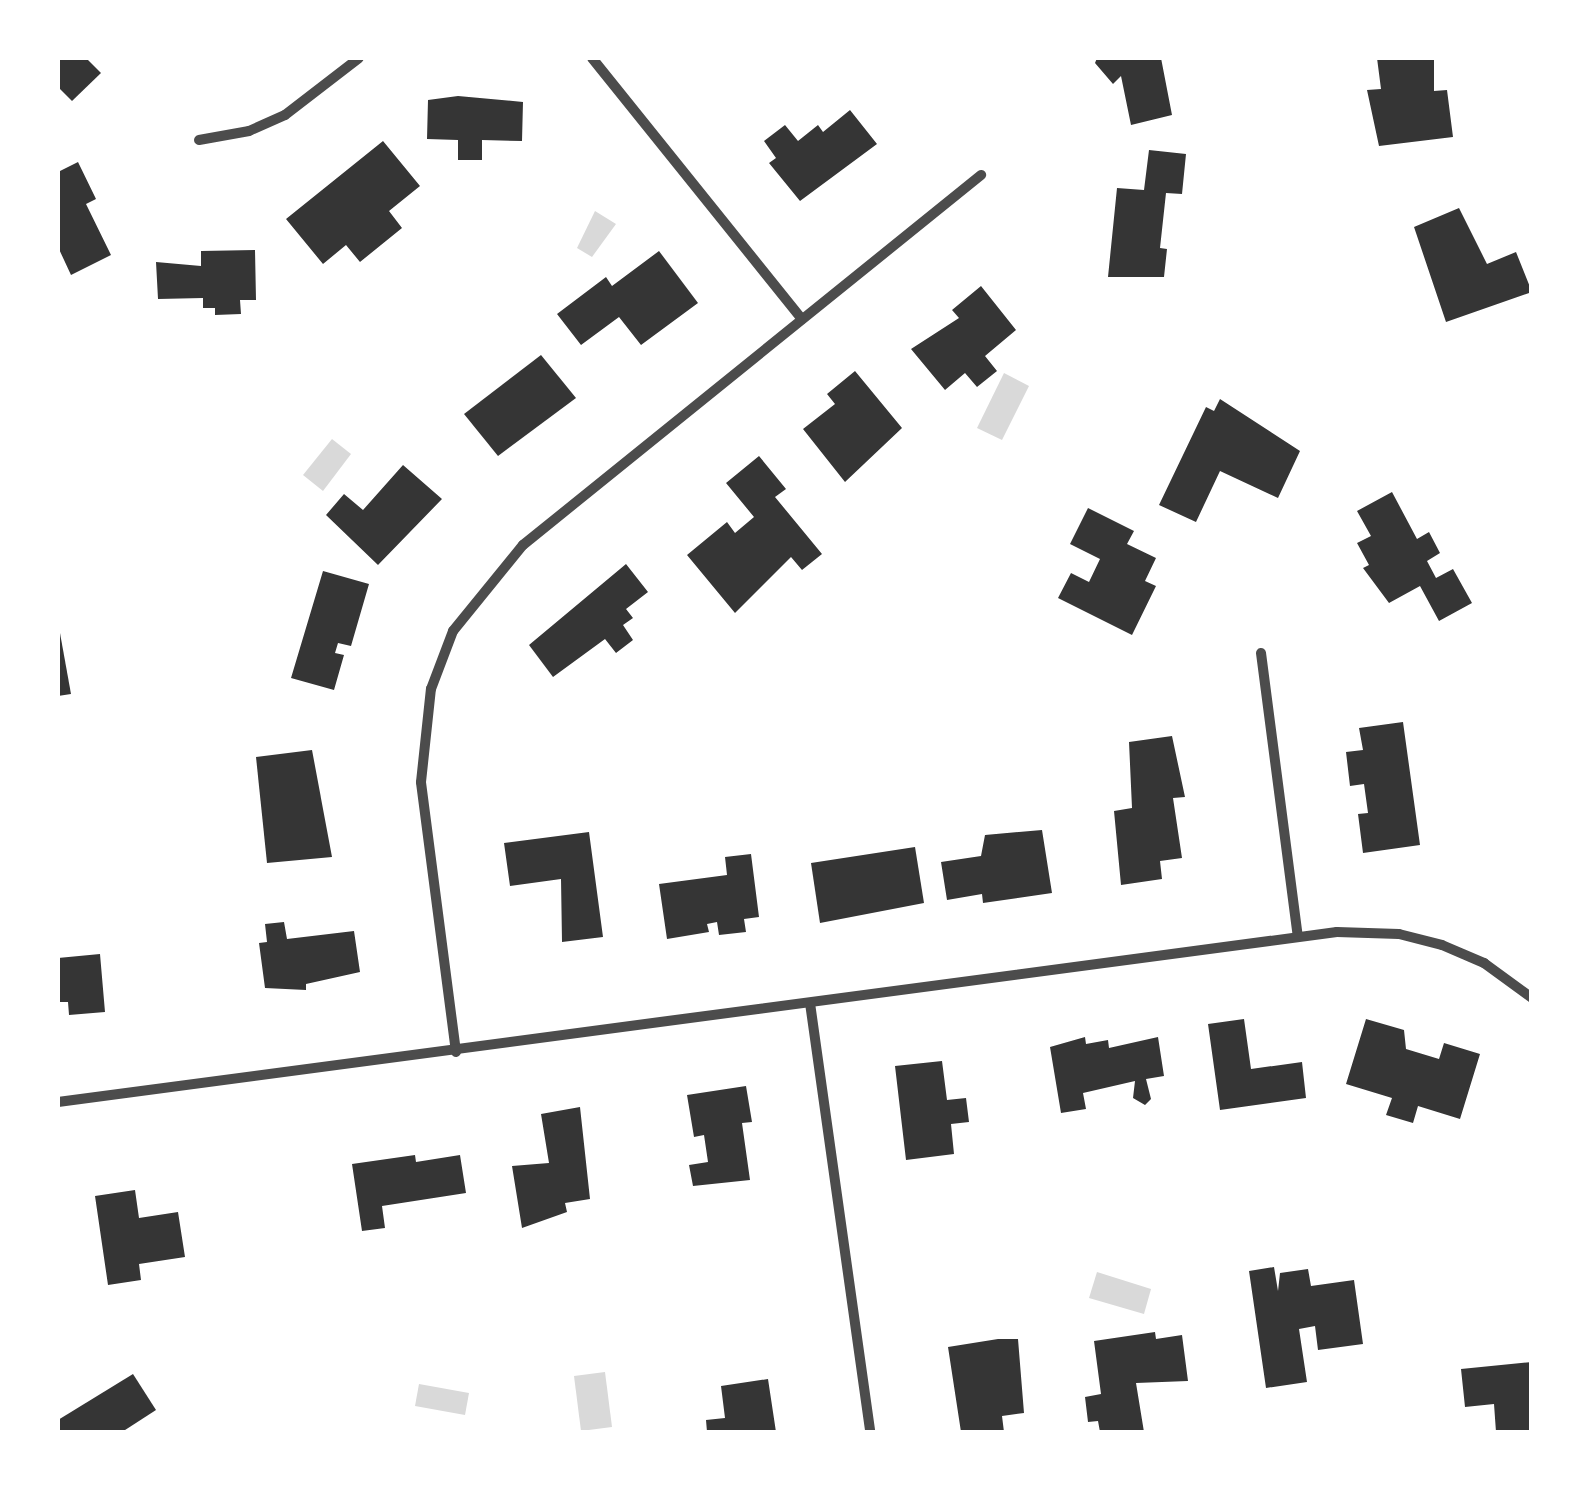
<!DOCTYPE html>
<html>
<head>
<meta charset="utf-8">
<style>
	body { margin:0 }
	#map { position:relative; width:1589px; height:1490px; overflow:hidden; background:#fff; font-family:Raleway,sans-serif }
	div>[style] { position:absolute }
	.water>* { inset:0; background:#d9d9d9 }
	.building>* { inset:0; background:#353535 }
	.minor>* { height:10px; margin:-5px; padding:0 5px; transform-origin:5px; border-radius:5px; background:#4c4c4c }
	span { translate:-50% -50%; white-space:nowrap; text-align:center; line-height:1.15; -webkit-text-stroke:10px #fff; paint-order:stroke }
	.frame { position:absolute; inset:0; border:60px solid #fff; pointer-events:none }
</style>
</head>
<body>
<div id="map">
	<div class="water">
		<i style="clip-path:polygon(595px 211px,616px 224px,592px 257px,577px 248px)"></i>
		<i style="clip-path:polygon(1004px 373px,1029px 386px,1002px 440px,977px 428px)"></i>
		<i style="clip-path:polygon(332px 439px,351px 454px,323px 491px,303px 475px)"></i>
		<i style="clip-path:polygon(1097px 1272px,1151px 1289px,1144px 1314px,1089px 1298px)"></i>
		<i style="clip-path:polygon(605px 1372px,612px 1427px,581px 1431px,574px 1376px)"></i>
		<i style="clip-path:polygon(419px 1384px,469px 1393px,465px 1415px,415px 1406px)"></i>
	</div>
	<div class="building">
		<i style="clip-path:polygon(58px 58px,86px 58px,101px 73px,72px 101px,58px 87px)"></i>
		<i style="clip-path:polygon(1097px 58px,1161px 58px,1172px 115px,1131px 125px,1121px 76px,1113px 84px,1095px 63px)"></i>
		<i style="clip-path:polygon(1377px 58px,1434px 58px,1434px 91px,1447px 90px,1453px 137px,1379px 146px,1367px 90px,1381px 89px)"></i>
		<i style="clip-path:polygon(458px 96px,523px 102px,522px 141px,482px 140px,482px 160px,458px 160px,458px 140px,427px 139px,428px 100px)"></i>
		<i style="clip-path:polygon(850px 110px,877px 144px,800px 201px,769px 163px,776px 158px,764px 141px,785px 125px,798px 141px,818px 125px,823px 132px)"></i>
		<i style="clip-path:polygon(383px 141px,420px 186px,389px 211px,402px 228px,360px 262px,346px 245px,323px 264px,286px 219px)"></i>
		<i style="clip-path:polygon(1149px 150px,1186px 154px,1182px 194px,1166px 193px,1160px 248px,1167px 249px,1164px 277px,1108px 277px,1117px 188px,1144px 190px)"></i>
		<i style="clip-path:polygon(78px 162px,96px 199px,86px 204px,111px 255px,71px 275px,58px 247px,58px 172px)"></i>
		<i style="clip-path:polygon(1459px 208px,1487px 264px,1516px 252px,1532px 292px,1446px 322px,1414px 227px)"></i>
		<i style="clip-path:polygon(255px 250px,256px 300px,240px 300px,241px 314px,215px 315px,215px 308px,203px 308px,203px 298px,158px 299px,156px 262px,201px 266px,201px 251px)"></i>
		<i style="clip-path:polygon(659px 251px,698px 303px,641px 345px,619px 317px,581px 345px,557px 314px,606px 277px,612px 286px)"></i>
		<i style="clip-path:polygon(981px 286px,1016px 330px,985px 356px,997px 371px,977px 387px,965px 373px,945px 390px,911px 349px,959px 318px,952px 310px)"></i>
		<i style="clip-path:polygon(541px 355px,576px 398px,498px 456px,464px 414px)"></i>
		<i style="clip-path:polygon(855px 371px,902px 428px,845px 482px,803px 429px,835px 404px,827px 394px)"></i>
		<i style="clip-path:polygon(1220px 399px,1300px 451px,1278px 498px,1220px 471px,1196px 522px,1159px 505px,1206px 407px,1214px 411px)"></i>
		<i style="clip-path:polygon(759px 456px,786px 489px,775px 497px,822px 554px,802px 570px,791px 557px,735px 613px,687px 555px,727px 522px,735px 533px,754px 517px,726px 483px)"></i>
		<i style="clip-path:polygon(403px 465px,442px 499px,378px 565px,326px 515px,344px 494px,363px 510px)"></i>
		<i style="clip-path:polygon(1392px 492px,1417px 539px,1429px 532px,1440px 553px,1427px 561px,1436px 578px,1453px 569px,1472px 603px,1439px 621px,1420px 586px,1389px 603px,1363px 568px,1369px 565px,1357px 543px,1371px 536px,1357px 511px)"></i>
		<i style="clip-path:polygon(1088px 508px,1134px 531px,1127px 544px,1156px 558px,1145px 581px,1156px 586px,1132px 635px,1058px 598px,1071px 573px,1089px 582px,1100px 559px,1070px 544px)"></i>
		<i style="clip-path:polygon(626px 564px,648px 592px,626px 609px,633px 618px,623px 625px,633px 640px,616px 653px,605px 639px,553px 677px,529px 645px)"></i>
		<i style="clip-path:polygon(323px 571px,369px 584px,351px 646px,338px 643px,335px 653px,344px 655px,334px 690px,291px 678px)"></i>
		<i style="clip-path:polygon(58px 622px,71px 694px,58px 696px)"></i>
		<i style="clip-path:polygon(1403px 722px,1420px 845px,1363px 853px,1358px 814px,1368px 813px,1364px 784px,1350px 786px,1346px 752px,1363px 750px,1359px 728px)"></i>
		<i style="clip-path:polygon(1172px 736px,1185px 797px,1173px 798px,1182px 858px,1160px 861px,1162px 879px,1121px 885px,1114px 811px,1132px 808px,1129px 742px)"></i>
		<i style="clip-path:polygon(312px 750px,332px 857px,267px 863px,256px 757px)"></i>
		<i style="clip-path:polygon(1042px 830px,1052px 893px,983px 903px,982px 894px,947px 900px,941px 862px,981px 856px,985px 835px)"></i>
		<i style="clip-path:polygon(589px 832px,603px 937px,562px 942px,561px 879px,510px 886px,504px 843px)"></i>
		<i style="clip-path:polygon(915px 847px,924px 903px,820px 923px,811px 863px)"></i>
		<i style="clip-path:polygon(751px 854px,759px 917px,744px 919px,746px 932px,719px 935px,717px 922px,707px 924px,709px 932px,667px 939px,659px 884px,727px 875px,725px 857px)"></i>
		<i style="clip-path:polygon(284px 922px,287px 939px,354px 931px,360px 972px,306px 984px,306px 990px,265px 988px,259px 943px,267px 942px,265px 924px)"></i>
		<i style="clip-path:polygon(100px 954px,105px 1012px,69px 1015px,68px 1002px,58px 1002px,58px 958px)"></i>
		<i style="clip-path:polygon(1244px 1019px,1251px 1069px,1302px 1062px,1306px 1098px,1220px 1110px,1208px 1024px)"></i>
		<i style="clip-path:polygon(1366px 1019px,1404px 1030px,1406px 1049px,1439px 1059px,1444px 1043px,1480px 1054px,1460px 1119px,1418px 1106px,1413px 1123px,1386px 1115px,1392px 1098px,1346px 1084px)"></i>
		<i style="clip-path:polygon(1085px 1037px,1086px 1044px,1108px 1040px,1109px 1048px,1158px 1037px,1164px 1076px,1146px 1079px,1151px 1099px,1145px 1105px,1133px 1098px,1135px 1081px,1083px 1093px,1086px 1109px,1061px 1113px,1050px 1047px)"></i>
		<i style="clip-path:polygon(942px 1061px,947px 1100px,966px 1098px,969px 1122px,951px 1124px,954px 1154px,906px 1160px,895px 1066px)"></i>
		<i style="clip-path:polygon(746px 1086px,752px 1122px,742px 1123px,750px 1180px,693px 1186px,689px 1165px,708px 1162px,704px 1135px,694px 1137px,687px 1095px)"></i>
		<i style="clip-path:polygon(580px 1107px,590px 1199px,565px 1203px,567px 1212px,522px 1228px,512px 1166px,549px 1163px,541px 1114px)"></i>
		<i style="clip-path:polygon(415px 1155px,416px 1162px,460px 1155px,466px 1193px,382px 1206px,385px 1228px,362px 1231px,352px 1164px)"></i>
		<i style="clip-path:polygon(135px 1190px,139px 1218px,178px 1212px,185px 1257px,139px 1264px,141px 1280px,108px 1285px,95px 1196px)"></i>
		<i style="clip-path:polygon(1274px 1267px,1278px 1291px,1280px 1273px,1308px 1269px,1311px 1286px,1354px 1280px,1363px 1344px,1318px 1350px,1315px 1326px,1299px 1329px,1307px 1382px,1266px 1388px,1249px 1271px)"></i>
		<i style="clip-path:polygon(1155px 1332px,1156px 1339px,1182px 1335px,1188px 1381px,1136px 1383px,1144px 1432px,1100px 1432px,1098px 1421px,1088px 1422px,1085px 1397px,1101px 1394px,1094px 1341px)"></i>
		<i style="clip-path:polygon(998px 1339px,1018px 1339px,1024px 1413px,1002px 1416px,1004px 1432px,961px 1432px,948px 1347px)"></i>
		<i style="clip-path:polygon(1532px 1362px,1532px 1432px,1496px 1432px,1494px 1404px,1465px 1407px,1461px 1369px)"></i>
		<i style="clip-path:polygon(133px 1374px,156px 1410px,122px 1432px,58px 1432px,58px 1420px)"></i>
		<i style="clip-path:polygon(768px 1379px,776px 1432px,707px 1432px,706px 1420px,725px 1418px,721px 1386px)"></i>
	</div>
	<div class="minor">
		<i style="left:592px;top:58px;width:335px;rotate:51.2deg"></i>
		<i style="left:199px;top:140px;width:51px;rotate:-10.2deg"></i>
		<i style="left:249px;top:131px;width:39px;rotate:-24deg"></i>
		<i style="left:285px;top:115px;width:93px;rotate:-37.6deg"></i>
		<i style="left:1261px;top:653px;width:286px;rotate:82.6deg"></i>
		<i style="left:810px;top:1003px;width:433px;rotate:82deg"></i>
		<i style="left:456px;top:1052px;width:272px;rotate:-97.4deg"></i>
		<i style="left:421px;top:782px;width:94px;rotate:-83.9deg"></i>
		<i style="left:431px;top:689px;width:62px;rotate:-69.2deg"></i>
		<i style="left:453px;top:631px;width:111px;rotate:-50.9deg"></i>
		<i style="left:523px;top:545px;width:589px;rotate:-38.93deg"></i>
		<i style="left:58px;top:1102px;width:1290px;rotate:-7.57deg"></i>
		<i style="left:1337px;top:932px;width:62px;rotate:1.8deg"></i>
		<i style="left:1399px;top:934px;width:44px;rotate:14.3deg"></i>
		<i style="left:1442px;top:945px;width:46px;rotate:23.2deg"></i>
		<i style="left:1484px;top:963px;width:59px;rotate:36.1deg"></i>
	</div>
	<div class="frame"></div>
</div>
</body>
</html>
